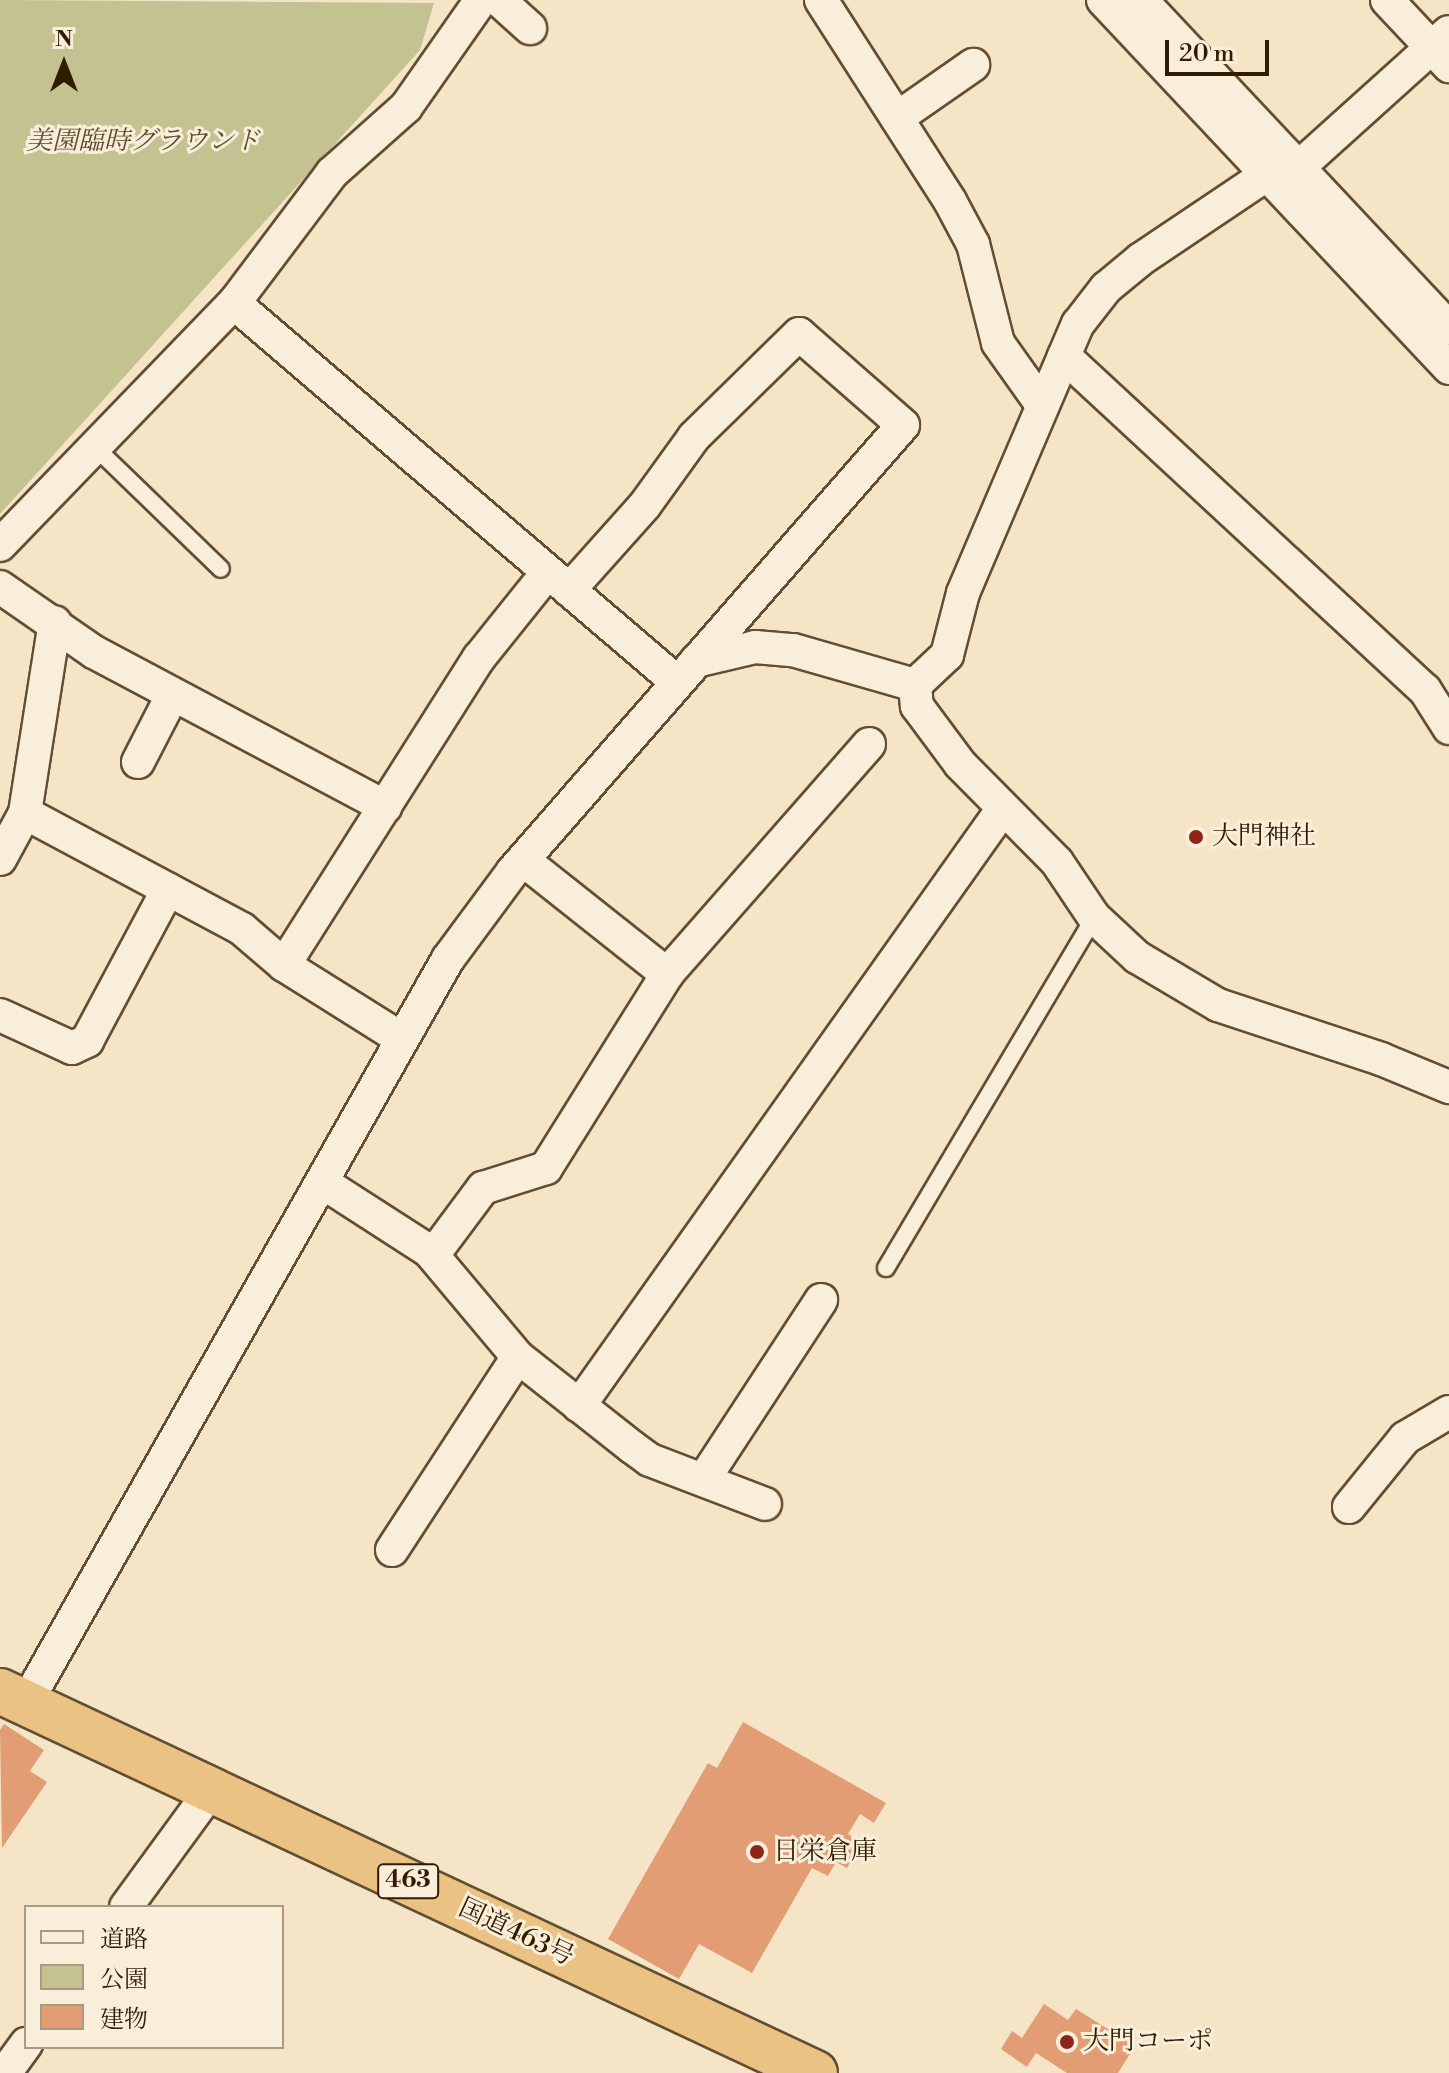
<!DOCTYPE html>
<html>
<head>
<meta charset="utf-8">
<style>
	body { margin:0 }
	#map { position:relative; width:1449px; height:2073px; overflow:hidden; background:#f5e5c6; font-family:"Libre Bodoni","Noto Serif JP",serif }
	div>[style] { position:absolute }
	.green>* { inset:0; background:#c4c290 }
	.building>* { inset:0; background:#e29d74 }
	.roads { filter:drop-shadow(2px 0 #624e32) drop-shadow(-2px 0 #624e32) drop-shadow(0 2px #624e32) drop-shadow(0 -2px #624e32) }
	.lane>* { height:16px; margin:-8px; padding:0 8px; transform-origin:8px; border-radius:8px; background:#f8eeda }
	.street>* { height:32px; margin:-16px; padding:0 16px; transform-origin:16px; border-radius:16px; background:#f8eeda }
	.highway>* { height:44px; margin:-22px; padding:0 22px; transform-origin:22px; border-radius:22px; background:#eac283 }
	.dots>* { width:22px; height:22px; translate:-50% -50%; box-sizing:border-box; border:4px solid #f8eeda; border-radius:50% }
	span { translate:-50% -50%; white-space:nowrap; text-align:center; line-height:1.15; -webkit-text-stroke:6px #f8eeda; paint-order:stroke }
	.shield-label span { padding:2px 6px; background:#f8eeda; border:2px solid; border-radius:6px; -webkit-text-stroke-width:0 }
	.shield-label { font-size:24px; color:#311b01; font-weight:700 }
	.park-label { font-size:26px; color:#5d4d2c; font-style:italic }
	.poi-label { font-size:26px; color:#311b01 }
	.left { translate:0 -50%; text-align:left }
	.street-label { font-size:26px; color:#311b01 }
	.legend { position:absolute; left:24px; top:1905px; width:260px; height:144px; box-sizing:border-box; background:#f8eeda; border:2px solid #a89a83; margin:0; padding:10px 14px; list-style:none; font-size:24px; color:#311b01 }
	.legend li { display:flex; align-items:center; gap:16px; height:40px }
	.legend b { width:40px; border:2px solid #a89a83 }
	.north { position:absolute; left:24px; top:24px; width:80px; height:80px; -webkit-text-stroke:6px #f8eeda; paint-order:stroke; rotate:0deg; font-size:22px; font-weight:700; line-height:32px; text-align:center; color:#311b01 }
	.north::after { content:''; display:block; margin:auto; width:28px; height:36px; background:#311b01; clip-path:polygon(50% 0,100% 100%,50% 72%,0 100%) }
	.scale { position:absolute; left:1165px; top:40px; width:104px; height:36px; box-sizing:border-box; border:4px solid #311b01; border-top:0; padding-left:10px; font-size:24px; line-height:28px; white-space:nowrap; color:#311b01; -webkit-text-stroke:6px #f8eeda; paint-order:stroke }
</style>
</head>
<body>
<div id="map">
	<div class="green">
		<i style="clip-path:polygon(0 0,434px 3px,420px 50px,0 514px)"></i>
	</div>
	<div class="building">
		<i style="clip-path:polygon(743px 1722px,886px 1803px,874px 1823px,860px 1814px,848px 1834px,861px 1841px,847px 1868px,836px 1862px,828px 1876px,812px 1868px,752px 1973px,699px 1944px,679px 1979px,608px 1939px,708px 1763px,717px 1768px)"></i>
		<i style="clip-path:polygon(4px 1724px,44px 1750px,30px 1771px,47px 1782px,2px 1848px,0 1730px)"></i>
		<i style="clip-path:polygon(1044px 2004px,1068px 2020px,1076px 2009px,1135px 2046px,1118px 2073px,1067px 2073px,1036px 2053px,1027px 2067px,1001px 2049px,1012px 2031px,1022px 2038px)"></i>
	</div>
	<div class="roads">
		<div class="lane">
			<i style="left:95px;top:447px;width:175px;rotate:44.1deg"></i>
			<i style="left:886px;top:1268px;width:408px;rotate:-59.3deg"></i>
		</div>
		<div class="street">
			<i style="left:499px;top:0;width:42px;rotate:42.1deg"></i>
			<i style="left:821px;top:0;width:239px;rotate:57.3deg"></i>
			<i style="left:950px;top:201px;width:49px;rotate:61.9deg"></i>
			<i style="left:973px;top:244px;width:102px;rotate:75.8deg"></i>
			<i style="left:998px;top:343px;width:76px;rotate:54.6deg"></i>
			<i style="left:1103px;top:0;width:505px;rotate:46.76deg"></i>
			<i style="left:1141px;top:0;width:450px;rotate:46.8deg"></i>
			<i style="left:1387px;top:0;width:91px;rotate:46.8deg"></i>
			<i style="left:897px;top:118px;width:93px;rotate:-34.9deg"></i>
			<i style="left:1300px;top:166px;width:200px;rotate:-42deg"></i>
			<i style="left:234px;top:303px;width:583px;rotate:40.55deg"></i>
			<i style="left:1064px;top:356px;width:492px;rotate:42.8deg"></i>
			<i style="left:1425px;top:690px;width:45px;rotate:57.7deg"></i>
			<i style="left:0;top:545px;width:337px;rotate:-46deg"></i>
			<i style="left:234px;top:303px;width:163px;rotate:-53deg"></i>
			<i style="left:332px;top:173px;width:99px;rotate:-41.7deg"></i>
			<i style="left:406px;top:107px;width:131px;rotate:-55deg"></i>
			<i style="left:0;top:587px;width:114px;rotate:34.7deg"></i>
			<i style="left:94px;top:652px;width:330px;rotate:28deg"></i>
			<i style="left:696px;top:661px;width:61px;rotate:-13.3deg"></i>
			<i style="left:755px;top:647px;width:38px;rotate:5deg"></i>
			<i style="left:793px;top:650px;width:127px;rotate:16deg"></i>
			<i style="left:915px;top:685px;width:44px;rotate:-43.2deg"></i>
			<i style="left:947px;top:655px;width:64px;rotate:-75.5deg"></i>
			<i style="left:963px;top:593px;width:293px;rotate:-66.9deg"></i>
			<i style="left:1078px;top:324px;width:46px;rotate:-52.1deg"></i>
			<i style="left:1106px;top:288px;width:45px;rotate:-39.6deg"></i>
			<i style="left:1141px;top:259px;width:154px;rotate:-33.9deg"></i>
			<i style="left:915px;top:685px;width:21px;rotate:85deg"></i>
			<i style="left:917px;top:706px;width:72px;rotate:53.4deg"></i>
			<i style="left:960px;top:764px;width:138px;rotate:45.3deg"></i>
			<i style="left:1057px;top:862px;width:66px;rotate:56.1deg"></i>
			<i style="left:1094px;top:917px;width:59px;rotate:42.9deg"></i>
			<i style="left:1137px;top:957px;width:94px;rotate:30.7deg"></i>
			<i style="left:1218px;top:1005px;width:172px;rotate:18.3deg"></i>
			<i style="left:1381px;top:1059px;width:74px;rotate:22.4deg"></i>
			<i style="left:138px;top:762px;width:76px;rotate:-62.8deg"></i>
			<i style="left:25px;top:813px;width:246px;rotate:28.1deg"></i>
			<i style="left:242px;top:929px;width:55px;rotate:40.6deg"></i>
			<i style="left:284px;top:965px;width:139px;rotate:32.1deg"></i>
			<i style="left:0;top:859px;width:52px;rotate:-61.5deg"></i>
			<i style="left:25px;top:813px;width:193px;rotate:-81.1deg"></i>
			<i style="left:523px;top:860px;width:184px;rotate:38.4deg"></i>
			<i style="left:284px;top:965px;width:364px;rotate:-57.6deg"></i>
			<i style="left:479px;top:658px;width:110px;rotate:-51.3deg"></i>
			<i style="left:0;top:1015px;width:79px;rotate:24.6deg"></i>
			<i style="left:72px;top:1048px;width:17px;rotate:-25deg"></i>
			<i style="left:87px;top:1041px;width:172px;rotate:-61.9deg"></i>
			<i style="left:322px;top:1182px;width:127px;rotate:32.8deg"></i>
			<i style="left:429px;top:1251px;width:138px;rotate:50deg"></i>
			<i style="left:518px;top:1357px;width:145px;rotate:38.3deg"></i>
			<i style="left:632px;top:1447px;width:22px;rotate:36deg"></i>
			<i style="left:650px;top:1460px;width:123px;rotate:20.9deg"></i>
			<i style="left:433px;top:1255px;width:84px;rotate:-53.3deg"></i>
			<i style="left:483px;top:1188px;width:66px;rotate:-17.6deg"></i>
			<i style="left:546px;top:1168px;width:229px;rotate:-58deg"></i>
			<i style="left:667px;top:974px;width:306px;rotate:-48.7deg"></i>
			<i style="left:579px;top:1406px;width:731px;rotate:-54.64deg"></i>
			<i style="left:704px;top:1479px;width:214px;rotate:-56.8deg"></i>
			<i style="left:1349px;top:1507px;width:89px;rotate:-50.9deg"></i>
			<i style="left:1405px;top:1438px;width:51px;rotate:-30.6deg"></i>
			<i style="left:392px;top:1550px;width:230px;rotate:-56.9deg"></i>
			<i style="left:26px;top:1703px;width:855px;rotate:-60.44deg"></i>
			<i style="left:448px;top:959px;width:109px;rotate:-53.5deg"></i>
			<i style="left:513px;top:871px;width:592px;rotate:-48.83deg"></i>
			<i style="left:903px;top:425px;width:138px;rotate:-138.8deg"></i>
			<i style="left:799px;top:334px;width:147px;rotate:135.6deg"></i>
			<i style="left:694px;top:437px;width:84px;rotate:125.8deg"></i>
			<i style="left:645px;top:505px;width:114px;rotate:131.8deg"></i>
			<i style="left:126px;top:1907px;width:146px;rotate:-53.9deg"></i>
			<i style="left:5px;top:2073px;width:36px;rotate:-54deg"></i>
		</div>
		<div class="highway">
			<i style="left:0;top:1691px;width:900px;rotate:25.11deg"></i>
		</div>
	</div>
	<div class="dots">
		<i style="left:1196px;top:837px;background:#8f2418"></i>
		<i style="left:757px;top:1852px;background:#8f2418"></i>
		<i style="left:1067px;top:2042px;background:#8f2418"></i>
	</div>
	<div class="shield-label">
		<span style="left:408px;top:1881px">463</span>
	</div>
	<div class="park-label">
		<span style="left:143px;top:142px">美園臨時グラウンド</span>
	</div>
	<div class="poi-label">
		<span class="left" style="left:1212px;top:837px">大門神社</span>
		<span class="left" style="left:773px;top:1852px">日栄倉庫</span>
		<span class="left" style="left:1083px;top:2042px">大門コーポ</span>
	</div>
	<div class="street-label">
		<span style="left:516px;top:1933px;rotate:25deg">国道463号</span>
	</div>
	<ul class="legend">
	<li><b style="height:10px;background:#f8eeda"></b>道路</li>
	<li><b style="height:22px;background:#c4c290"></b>公園</li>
	<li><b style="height:22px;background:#e29d74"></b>建物</li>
	</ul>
	<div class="north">N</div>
	<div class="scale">20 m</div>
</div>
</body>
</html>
